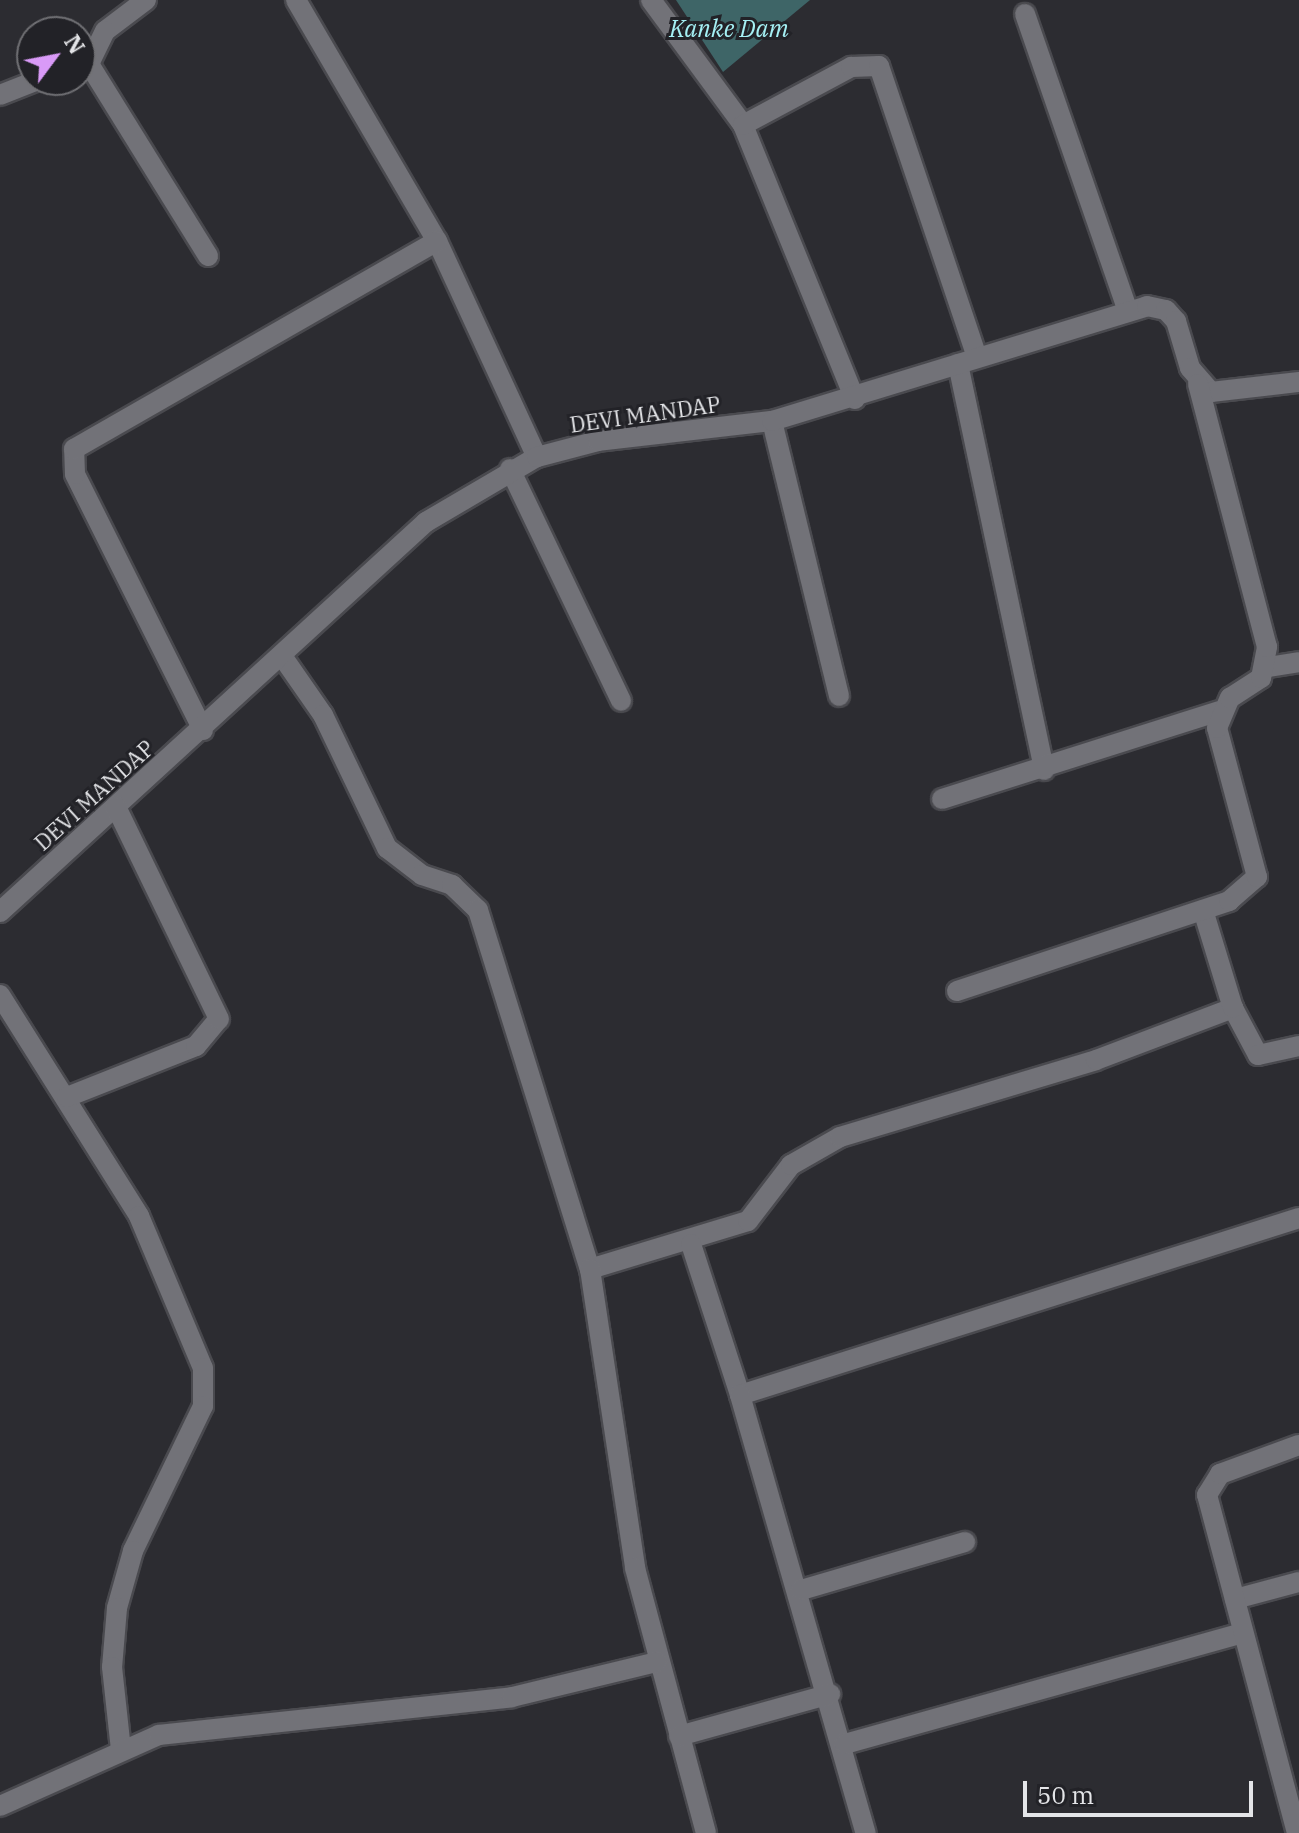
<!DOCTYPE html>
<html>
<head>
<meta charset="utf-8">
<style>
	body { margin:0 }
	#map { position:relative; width:1299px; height:1833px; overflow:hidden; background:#2c2c31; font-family:"IBM Plex Serif",serif }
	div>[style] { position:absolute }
	.water>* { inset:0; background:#3e6567 }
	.roads { filter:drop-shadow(2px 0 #4a4a4f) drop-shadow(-2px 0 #4a4a4f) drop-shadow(0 2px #4a4a4f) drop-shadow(0 -2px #4a4a4f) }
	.street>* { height:20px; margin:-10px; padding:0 10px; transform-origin:10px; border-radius:10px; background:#727278 }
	span { translate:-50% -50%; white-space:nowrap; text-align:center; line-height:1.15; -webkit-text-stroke:6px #222227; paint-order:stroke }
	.street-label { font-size:22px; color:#e4e5e8 }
	.water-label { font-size:24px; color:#a5f0f4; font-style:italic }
	.north { position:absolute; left:16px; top:16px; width:80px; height:80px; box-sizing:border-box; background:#222227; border:2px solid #707074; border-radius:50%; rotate:58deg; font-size:22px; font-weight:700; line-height:32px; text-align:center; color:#e4e5e8 }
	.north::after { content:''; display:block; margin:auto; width:28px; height:36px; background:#d99af7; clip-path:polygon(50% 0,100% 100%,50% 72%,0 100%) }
	.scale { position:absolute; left:1023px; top:1781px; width:230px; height:36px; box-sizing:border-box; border:4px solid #e4e5e8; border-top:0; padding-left:10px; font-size:24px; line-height:28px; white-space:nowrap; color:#e4e5e8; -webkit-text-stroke:6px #222227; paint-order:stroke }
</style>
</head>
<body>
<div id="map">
	<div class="water">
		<i style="clip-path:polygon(676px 0,810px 0,723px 72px)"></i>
	</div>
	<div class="roads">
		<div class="street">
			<i style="left:146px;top:0;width:51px;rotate:142.9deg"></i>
			<i style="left:105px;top:31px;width:37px;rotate:116deg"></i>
			<i style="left:89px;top:64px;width:226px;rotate:58.2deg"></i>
			<i style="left:296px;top:0;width:279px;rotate:59.7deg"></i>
			<i style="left:437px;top:241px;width:238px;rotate:65.2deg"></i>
			<i style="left:651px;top:0;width:155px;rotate:53.6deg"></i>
			<i style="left:743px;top:125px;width:296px;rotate:67.8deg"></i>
			<i style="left:1025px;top:14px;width:311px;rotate:70.9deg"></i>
			<i style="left:0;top:95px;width:41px;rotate:-21.5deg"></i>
			<i style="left:743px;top:125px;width:123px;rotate:-28.2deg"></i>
			<i style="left:851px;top:67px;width:28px;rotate:-2deg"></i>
			<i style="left:879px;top:66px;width:307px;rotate:71.4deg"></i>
			<i style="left:958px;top:364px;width:415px;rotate:78deg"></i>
			<i style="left:772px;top:421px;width:283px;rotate:76.3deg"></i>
			<i style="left:510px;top:469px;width:257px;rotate:64.4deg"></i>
			<i style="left:282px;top:656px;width:72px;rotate:55.2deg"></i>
			<i style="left:323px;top:715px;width:148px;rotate:64.3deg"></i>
			<i style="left:387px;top:848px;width:44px;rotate:37.6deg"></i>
			<i style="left:422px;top:875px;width:32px;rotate:18deg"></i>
			<i style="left:452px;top:885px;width:36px;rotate:44deg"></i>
			<i style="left:478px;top:910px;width:376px;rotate:72.7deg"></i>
			<i style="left:590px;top:1269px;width:165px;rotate:-16.9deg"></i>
			<i style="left:748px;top:1221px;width:71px;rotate:-52.5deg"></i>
			<i style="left:791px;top:1165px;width:56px;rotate:-29.7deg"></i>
			<i style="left:840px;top:1137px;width:267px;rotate:-16.7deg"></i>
			<i style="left:1096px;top:1060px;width:147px;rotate:-20.8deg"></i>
			<i style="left:1233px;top:1008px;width:53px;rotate:62deg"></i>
			<i style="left:1258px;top:1055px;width:42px;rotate:-12.4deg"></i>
			<i style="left:1268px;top:667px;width:31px;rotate:-9deg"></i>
			<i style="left:203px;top:730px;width:286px;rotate:-116.6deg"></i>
			<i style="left:75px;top:474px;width:25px;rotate:-92deg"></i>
			<i style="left:74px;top:449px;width:418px;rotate:-29.8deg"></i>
			<i style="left:942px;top:799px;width:291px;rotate:-17.6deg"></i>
			<i style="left:1203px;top:910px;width:102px;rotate:73deg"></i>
			<i style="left:0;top:912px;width:578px;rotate:-42.47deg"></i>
			<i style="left:426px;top:522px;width:129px;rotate:-30.4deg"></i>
			<i style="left:537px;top:457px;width:63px;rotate:-14.7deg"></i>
			<i style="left:598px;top:441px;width:175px;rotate:-6.6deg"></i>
			<i style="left:772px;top:421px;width:392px;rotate:-17deg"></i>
			<i style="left:1147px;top:306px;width:19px;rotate:12deg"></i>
			<i style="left:1166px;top:310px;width:15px;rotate:48deg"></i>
			<i style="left:1176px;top:321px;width:49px;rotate:73.4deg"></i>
			<i style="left:1190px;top:368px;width:32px;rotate:49deg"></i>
			<i style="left:1211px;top:392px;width:89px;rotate:-6.5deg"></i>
			<i style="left:957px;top:991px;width:287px;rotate:-18.3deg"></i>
			<i style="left:1229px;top:901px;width:37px;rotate:-41deg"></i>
			<i style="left:1257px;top:877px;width:154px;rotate:-105deg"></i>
			<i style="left:1217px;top:728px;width:33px;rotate:-67deg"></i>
			<i style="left:1230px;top:698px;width:37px;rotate:-33deg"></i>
			<i style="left:1261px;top:678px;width:32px;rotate:-79deg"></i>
			<i style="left:1267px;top:647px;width:272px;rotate:-104.7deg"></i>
			<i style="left:0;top:995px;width:261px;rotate:57.8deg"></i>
			<i style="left:139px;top:1216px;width:165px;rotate:67.2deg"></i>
			<i style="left:203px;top:1368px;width:38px;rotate:90deg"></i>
			<i style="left:203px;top:1406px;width:161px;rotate:115.8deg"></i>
			<i style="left:133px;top:1551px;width:59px;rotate:105.7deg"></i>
			<i style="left:117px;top:1608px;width:59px;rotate:94.8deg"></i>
			<i style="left:112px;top:1667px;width:83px;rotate:83.8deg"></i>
			<i style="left:67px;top:1097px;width:139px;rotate:-21.6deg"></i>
			<i style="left:196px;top:1046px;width:35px;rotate:-50deg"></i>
			<i style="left:219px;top:1019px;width:236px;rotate:-115.9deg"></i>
			<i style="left:691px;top:1244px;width:159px;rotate:72deg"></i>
			<i style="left:740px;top:1395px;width:586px;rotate:-17.57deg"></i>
			<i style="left:590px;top:1269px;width:302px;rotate:81.4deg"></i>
			<i style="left:635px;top:1568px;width:274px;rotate:75deg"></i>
			<i style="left:740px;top:1395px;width:456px;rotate:74deg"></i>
			<i style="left:801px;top:1590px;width:171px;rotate:-16.3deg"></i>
			<i style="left:1235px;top:1599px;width:66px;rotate:-14.9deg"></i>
			<i style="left:679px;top:1736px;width:157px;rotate:-15.5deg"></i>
			<i style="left:845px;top:1744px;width:413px;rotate:-15.6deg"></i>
			<i style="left:0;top:1806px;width:174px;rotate:-24.1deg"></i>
			<i style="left:159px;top:1735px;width:355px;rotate:-6.1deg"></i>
			<i style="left:512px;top:1697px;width:149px;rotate:-13.6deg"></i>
			<i style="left:1297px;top:1833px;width:350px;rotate:-104.9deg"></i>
			<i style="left:1207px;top:1495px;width:25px;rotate:-58deg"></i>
			<i style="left:1220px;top:1474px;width:84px;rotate:-20.2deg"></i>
		</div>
	</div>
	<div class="street-label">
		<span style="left:645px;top:414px;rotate:-8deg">DEVI MANDAP</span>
		<span style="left:94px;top:795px;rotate:-42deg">DEVI MANDAP</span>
	</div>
	<div class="water-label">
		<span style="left:729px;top:29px">Kanke Dam</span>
	</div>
	<div class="north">N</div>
	<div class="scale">50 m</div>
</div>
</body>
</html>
